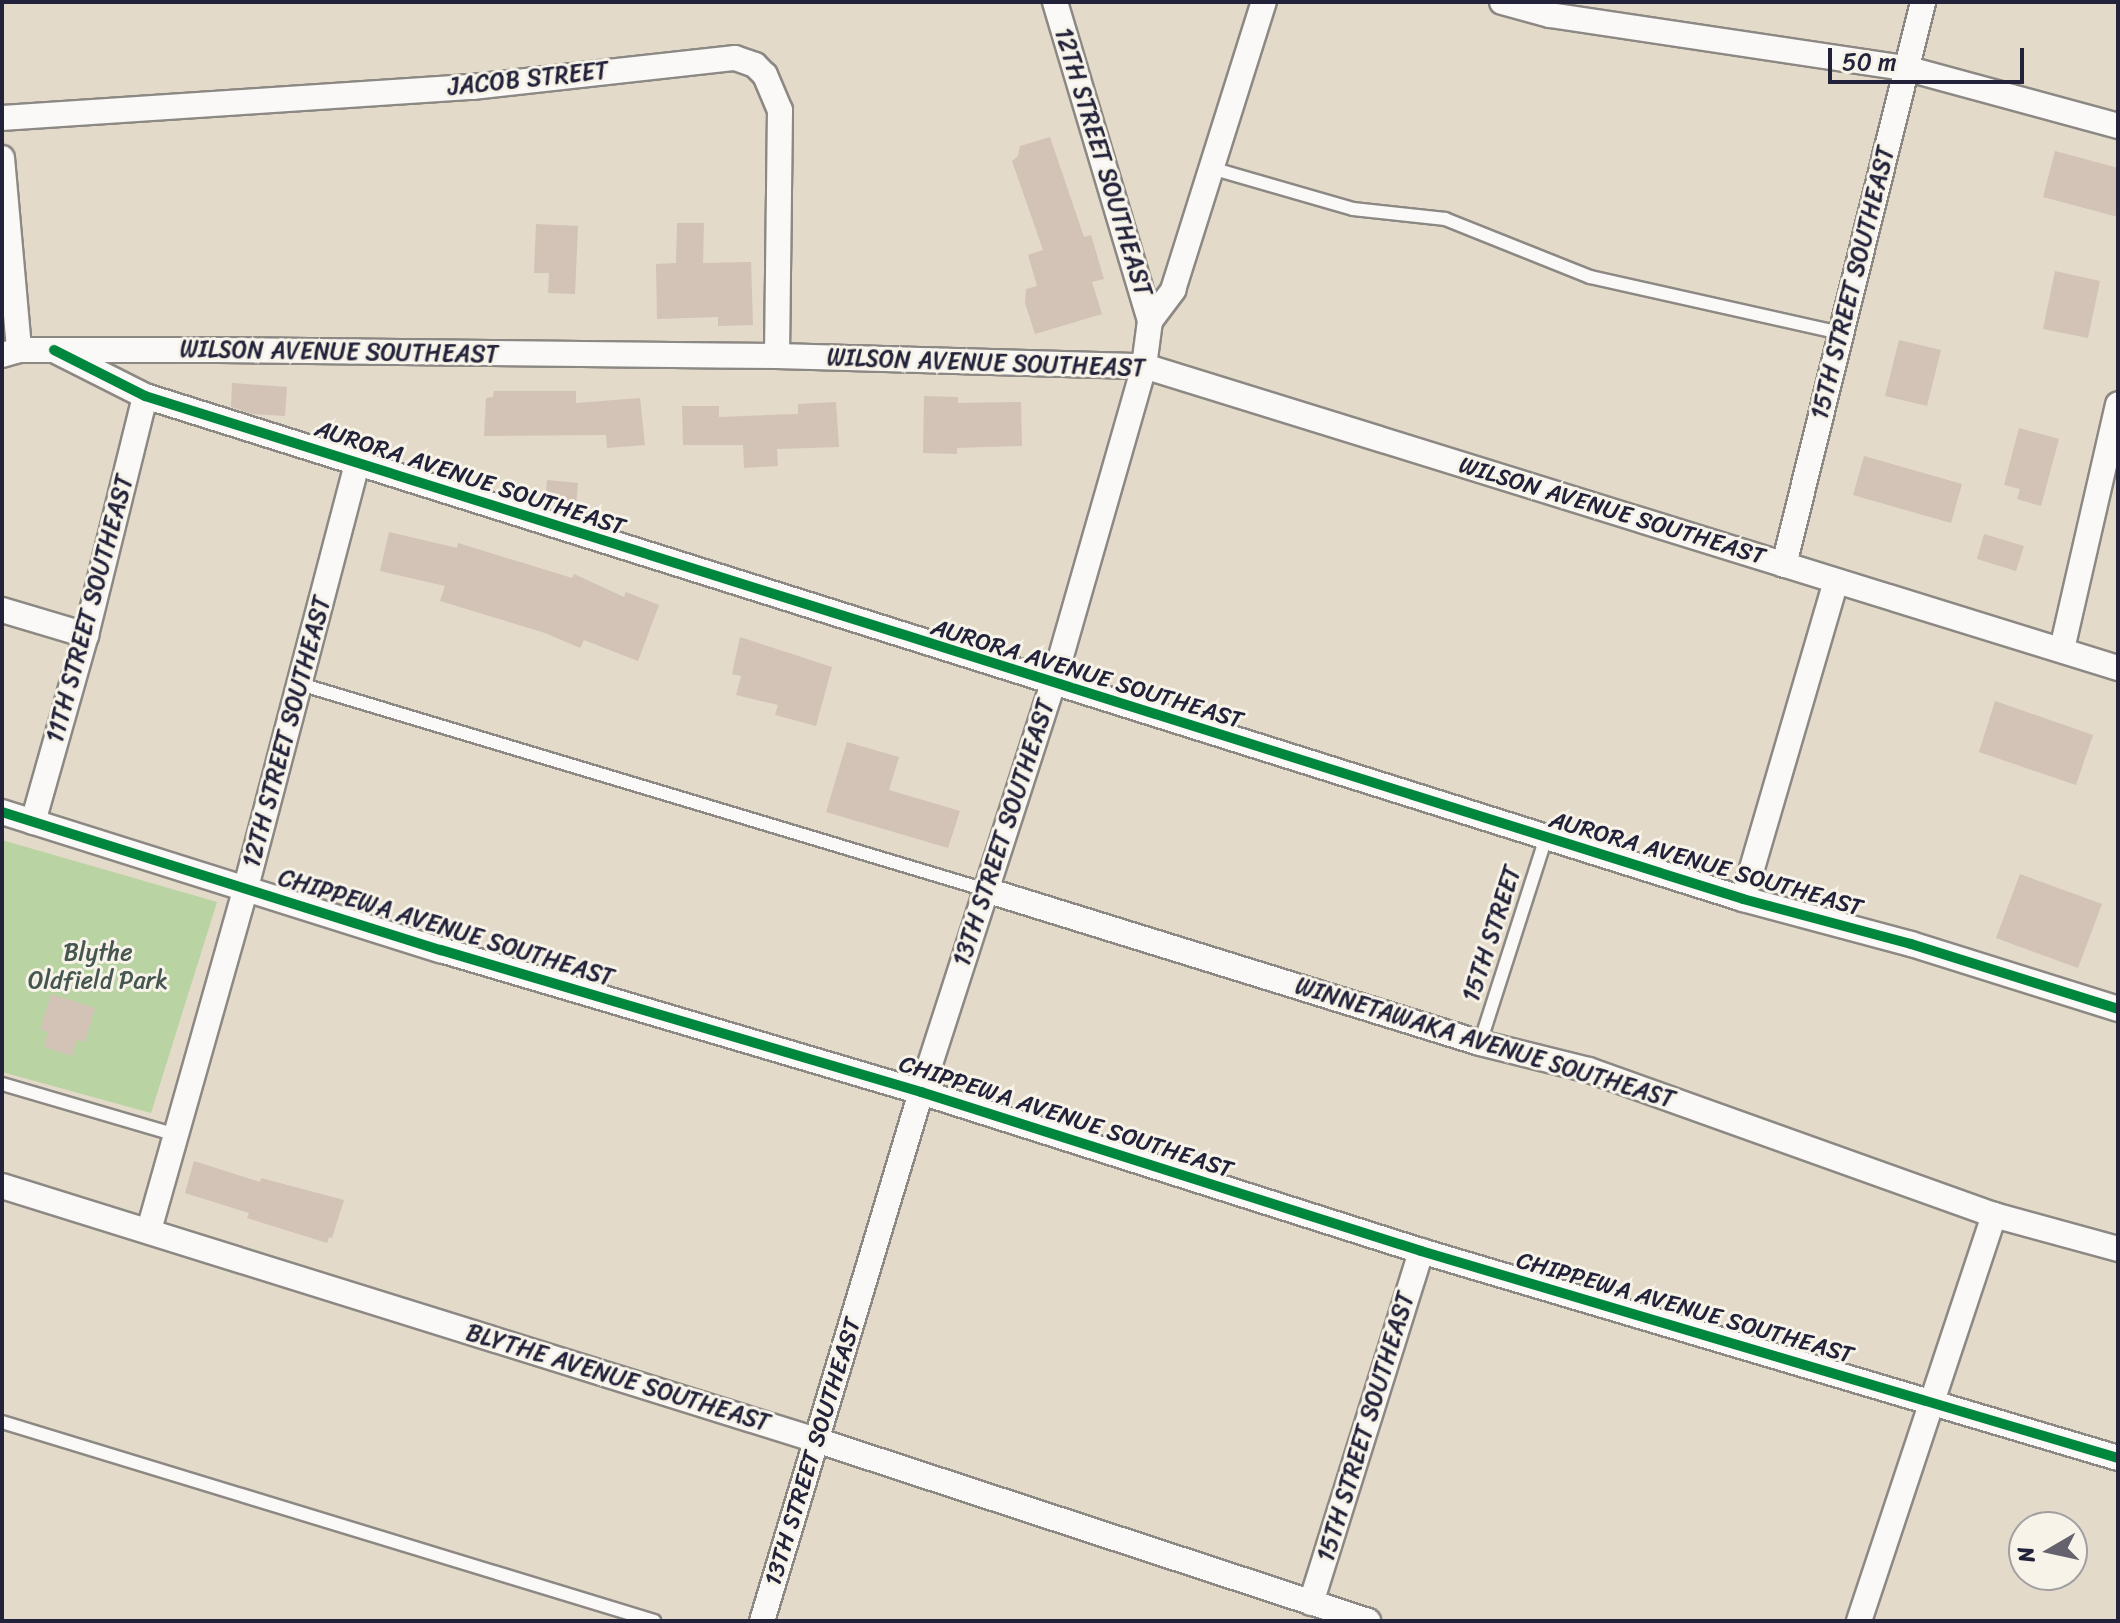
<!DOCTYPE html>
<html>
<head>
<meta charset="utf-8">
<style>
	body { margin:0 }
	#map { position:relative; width:2120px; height:1623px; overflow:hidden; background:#e3dac9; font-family:Sriracha,sans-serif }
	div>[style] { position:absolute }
	.green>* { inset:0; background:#b9d4a2 }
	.building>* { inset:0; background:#d3c2b6 }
	.roads { filter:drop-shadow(2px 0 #8c8883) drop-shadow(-2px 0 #8c8883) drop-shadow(0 2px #8c8883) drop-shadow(0 -2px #8c8883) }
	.lane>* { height:12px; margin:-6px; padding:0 6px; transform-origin:6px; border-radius:6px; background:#fbf9f7 }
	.street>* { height:24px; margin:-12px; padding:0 12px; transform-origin:12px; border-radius:12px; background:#fbf9f7 }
	.cycleway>* { height:10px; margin:-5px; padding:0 5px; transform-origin:5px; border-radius:5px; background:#00873e }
	span { translate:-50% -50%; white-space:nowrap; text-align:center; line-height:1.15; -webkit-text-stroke:6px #f7f3e8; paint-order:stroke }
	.street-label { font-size:24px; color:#22223b }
	.park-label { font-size:24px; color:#455650 }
	.frame { position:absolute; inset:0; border:4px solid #22223b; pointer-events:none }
	.north { position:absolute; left:2008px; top:1511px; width:80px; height:80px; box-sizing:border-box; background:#f7f3e8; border:2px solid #a29fa3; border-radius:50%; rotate:261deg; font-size:22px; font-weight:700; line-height:32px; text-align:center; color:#22223b }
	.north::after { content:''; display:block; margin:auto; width:28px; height:36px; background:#66626d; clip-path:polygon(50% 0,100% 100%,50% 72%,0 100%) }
	.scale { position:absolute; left:1828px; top:48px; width:196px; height:36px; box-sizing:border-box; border:4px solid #22223b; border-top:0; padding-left:10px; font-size:24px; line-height:28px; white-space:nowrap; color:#22223b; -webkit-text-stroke:6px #f7f3e8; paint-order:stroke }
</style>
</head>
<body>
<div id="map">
	<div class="green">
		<i style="clip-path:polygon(2px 840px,217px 902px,151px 1113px,2px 1072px)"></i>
	</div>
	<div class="building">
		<i style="clip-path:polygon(1050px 137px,1084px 237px,1091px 235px,1104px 279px,1092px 282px,1102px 314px,1035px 334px,1025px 303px,1026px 289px,1037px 286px,1028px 255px,1043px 250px,1012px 161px,1018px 156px,1020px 146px)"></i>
		<i style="clip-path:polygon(2055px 151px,2118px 168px,2118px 217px,2043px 197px)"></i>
		<i style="clip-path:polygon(677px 223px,704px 223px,703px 263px,751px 262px,753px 325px,718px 326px,718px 317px,657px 319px,656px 264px,676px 263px)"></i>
		<i style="clip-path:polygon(536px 224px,578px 226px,575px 294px,548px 293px,549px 273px,534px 273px)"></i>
		<i style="clip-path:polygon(2055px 271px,2100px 281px,2088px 338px,2043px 329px)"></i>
		<i style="clip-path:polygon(1899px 340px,1941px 350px,1927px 406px,1885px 396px)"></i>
		<i style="clip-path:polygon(232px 383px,287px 387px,285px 416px,252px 414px,231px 407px)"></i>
		<i style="clip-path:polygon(494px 391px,576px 391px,576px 403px,640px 398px,645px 445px,607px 448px,606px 435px,484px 436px,486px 398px,493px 397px)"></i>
		<i style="clip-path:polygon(924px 396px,958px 397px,958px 403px,1021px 402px,1022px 446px,957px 448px,957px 454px,923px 453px)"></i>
		<i style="clip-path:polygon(836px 402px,839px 447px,777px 449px,778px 466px,744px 468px,743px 445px,683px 445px,682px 406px,719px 406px,719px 417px,798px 414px,798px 404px)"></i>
		<i style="clip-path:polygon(2019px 428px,2059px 439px,2041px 506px,2017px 499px,2020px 489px,2004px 485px)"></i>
		<i style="clip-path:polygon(1864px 456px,1962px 484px,1951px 523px,1853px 495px)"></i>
		<i style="clip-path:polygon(547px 480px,578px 483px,576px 506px,545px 503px)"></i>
		<i style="clip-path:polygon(389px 532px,457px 548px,458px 543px,572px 578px,574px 574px,624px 597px,626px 592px,659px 605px,638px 661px,584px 640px,580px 648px,545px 633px,440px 601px,445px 586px,380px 571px)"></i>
		<i style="clip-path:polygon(1984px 534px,2024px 546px,2016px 571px,1977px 559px)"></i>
		<i style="clip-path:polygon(740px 637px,832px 667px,816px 726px,775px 715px,778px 705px,736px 695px,741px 676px,732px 674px)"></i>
		<i style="clip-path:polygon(1995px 701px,2093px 735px,2076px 785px,1979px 752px)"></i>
		<i style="clip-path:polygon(847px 742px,899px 757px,889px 790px,960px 811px,948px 848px,826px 812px)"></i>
		<i style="clip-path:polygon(2020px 874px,2102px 904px,2078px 968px,1996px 938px)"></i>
		<i style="clip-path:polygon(51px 994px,95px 1008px,85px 1042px,77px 1040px,72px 1056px,44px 1047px,48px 1032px,40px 1030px)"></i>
		<i style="clip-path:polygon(194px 1161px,260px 1182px,261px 1178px,344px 1200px,332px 1238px,329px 1237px,327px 1243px,247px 1218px,249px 1213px,185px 1193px)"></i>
	</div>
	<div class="roads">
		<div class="lane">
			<i style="left:1211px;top:168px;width:148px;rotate:16.1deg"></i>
			<i style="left:1353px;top:209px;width:93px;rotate:6.2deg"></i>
			<i style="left:1445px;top:219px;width:156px;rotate:21.8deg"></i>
			<i style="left:1590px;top:277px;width:257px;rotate:12.6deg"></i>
			<i style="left:300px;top:684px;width:716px;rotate:16.71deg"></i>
			<i style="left:1480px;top:1043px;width:215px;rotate:-72.2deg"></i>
			<i style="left:2px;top:1084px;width:181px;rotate:16.3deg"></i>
			<i style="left:2px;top:1422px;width:682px;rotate:16.97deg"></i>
		</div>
		<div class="street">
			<i style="left:1055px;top:2px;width:333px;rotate:73.4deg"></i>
			<i style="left:1502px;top:2px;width:50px;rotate:15.2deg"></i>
			<i style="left:1550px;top:15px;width:359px;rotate:8.5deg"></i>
			<i style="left:1905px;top:68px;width:221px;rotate:15.2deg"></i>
			<i style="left:2px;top:118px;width:471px;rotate:-3.8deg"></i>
			<i style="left:472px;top:87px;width:265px;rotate:-6.3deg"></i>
			<i style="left:735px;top:58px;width:21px;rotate:19deg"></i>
			<i style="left:755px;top:65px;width:14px;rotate:45deg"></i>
			<i style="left:765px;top:75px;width:38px;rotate:67deg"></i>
			<i style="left:780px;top:110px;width:246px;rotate:90.7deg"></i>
			<i style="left:2px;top:158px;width:193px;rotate:84.9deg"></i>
			<i style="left:54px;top:350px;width:102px;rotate:26.8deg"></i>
			<i style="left:145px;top:396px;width:1675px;rotate:17.47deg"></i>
			<i style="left:1743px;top:899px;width:174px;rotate:15deg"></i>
			<i style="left:1911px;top:944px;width:217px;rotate:17.4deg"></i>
			<i style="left:2px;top:355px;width:18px;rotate:-16deg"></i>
			<i style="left:19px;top:350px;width:200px"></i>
			<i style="left:219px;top:350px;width:558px;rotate:0.62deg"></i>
			<i style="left:777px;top:356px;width:367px;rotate:1.6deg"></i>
			<i style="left:1144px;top:366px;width:1020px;rotate:17.23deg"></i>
			<i style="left:1784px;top:565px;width:580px;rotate:-76.13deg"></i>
			<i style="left:2px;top:610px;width:88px;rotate:16.6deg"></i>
			<i style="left:2062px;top:649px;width:251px;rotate:-77.1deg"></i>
			<i style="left:2px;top:812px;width:460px;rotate:17.5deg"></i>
			<i style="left:441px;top:950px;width:501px;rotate:16.48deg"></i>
			<i style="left:921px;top:1092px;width:525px;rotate:17.64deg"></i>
			<i style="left:1421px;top:1251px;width:727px;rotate:16.54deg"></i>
			<i style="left:33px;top:822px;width:194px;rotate:-74.2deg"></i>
			<i style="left:86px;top:635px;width:246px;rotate:-76.1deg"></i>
			<i style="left:986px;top:890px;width:517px;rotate:17.21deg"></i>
			<i style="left:1480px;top:1043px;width:112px;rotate:13.9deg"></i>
			<i style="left:1589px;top:1070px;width:430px;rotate:19.7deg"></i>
			<i style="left:1994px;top:1215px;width:129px;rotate:15.3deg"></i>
			<i style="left:1743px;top:899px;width:331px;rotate:-73.7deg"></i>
			<i style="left:2px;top:1186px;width:853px;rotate:17.33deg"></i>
			<i style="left:816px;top:1440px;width:581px;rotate:18.15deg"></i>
			<i style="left:149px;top:1230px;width:356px;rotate:-74.2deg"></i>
			<i style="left:246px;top:887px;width:437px;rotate:-75.3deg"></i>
			<i style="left:1311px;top:1603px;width:369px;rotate:-72.6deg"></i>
			<i style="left:762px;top:1621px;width:552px;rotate:-73.27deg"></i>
			<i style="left:921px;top:1092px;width:429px;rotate:-72.1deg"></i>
			<i style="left:1053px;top:684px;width:331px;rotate:-74deg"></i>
			<i style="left:1144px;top:366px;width:45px;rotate:-82.4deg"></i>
			<i style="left:1150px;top:321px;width:39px;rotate:-53deg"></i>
			<i style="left:1173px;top:290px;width:302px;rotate:-72.5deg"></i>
			<i style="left:1859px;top:1621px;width:428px;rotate:-71.6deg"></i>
		</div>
	</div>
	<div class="cycleway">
		<i style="left:54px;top:350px;width:102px;rotate:26.8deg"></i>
		<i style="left:145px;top:396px;width:1675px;rotate:17.47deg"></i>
		<i style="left:1743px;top:899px;width:174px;rotate:15deg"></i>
		<i style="left:1911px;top:944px;width:217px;rotate:17.4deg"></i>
		<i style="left:2px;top:812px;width:460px;rotate:17.5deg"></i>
		<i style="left:441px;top:950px;width:501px;rotate:16.48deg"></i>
		<i style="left:921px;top:1092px;width:525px;rotate:17.64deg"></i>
		<i style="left:1421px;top:1251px;width:727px;rotate:16.54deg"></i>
	</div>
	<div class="street-label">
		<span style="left:528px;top:79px;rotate:-6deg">JACOB STREET</span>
		<span style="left:1103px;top:162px;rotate:73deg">12TH STREET SOUTHEAST</span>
		<span style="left:1853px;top:283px;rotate:-76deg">15TH STREET SOUTHEAST</span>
		<span style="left:339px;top:352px;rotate:1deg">WILSON AVENUE SOUTHEAST</span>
		<span style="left:986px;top:363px;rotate:2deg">WILSON AVENUE SOUTHEAST</span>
		<span style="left:470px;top:478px;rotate:18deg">AURORA AVENUE SOUTHEAST</span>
		<span style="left:1612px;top:511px;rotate:17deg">WILSON AVENUE SOUTHEAST</span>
		<span style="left:90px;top:609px;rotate:-75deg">11TH STREET SOUTHEAST</span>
		<span style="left:1087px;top:674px;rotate:17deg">AURORA AVENUE SOUTHEAST</span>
		<span style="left:287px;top:732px;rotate:-75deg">12TH STREET SOUTHEAST</span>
		<span style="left:1004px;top:833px;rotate:-72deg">13TH STREET SOUTHEAST</span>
		<span style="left:1706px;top:864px;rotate:16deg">AURORA AVENUE SOUTHEAST</span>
		<span style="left:446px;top:928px;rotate:17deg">CHIPPEWA AVENUE SOUTHEAST</span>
		<span style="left:1492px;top:934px;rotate:-72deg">15TH STREET</span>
		<span style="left:1485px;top:1043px;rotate:17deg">WINNETAWAKA AVENUE SOUTHEAST</span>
		<span style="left:1066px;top:1117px;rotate:18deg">CHIPPEWA AVENUE SOUTHEAST</span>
		<span style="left:1685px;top:1308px;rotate:16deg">CHIPPEWA AVENUE SOUTHEAST</span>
		<span style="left:618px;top:1378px;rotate:17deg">BLYTHE AVENUE SOUTHEAST</span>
		<span style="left:1366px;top:1427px;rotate:-73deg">15TH STREET SOUTHEAST</span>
		<span style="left:813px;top:1452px;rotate:-73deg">13TH STREET SOUTHEAST</span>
	</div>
	<div class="park-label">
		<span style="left:98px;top:967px">Blythe<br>Oldfield Park</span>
	</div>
	<div class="frame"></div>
	<div class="north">N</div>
	<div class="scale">50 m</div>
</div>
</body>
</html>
